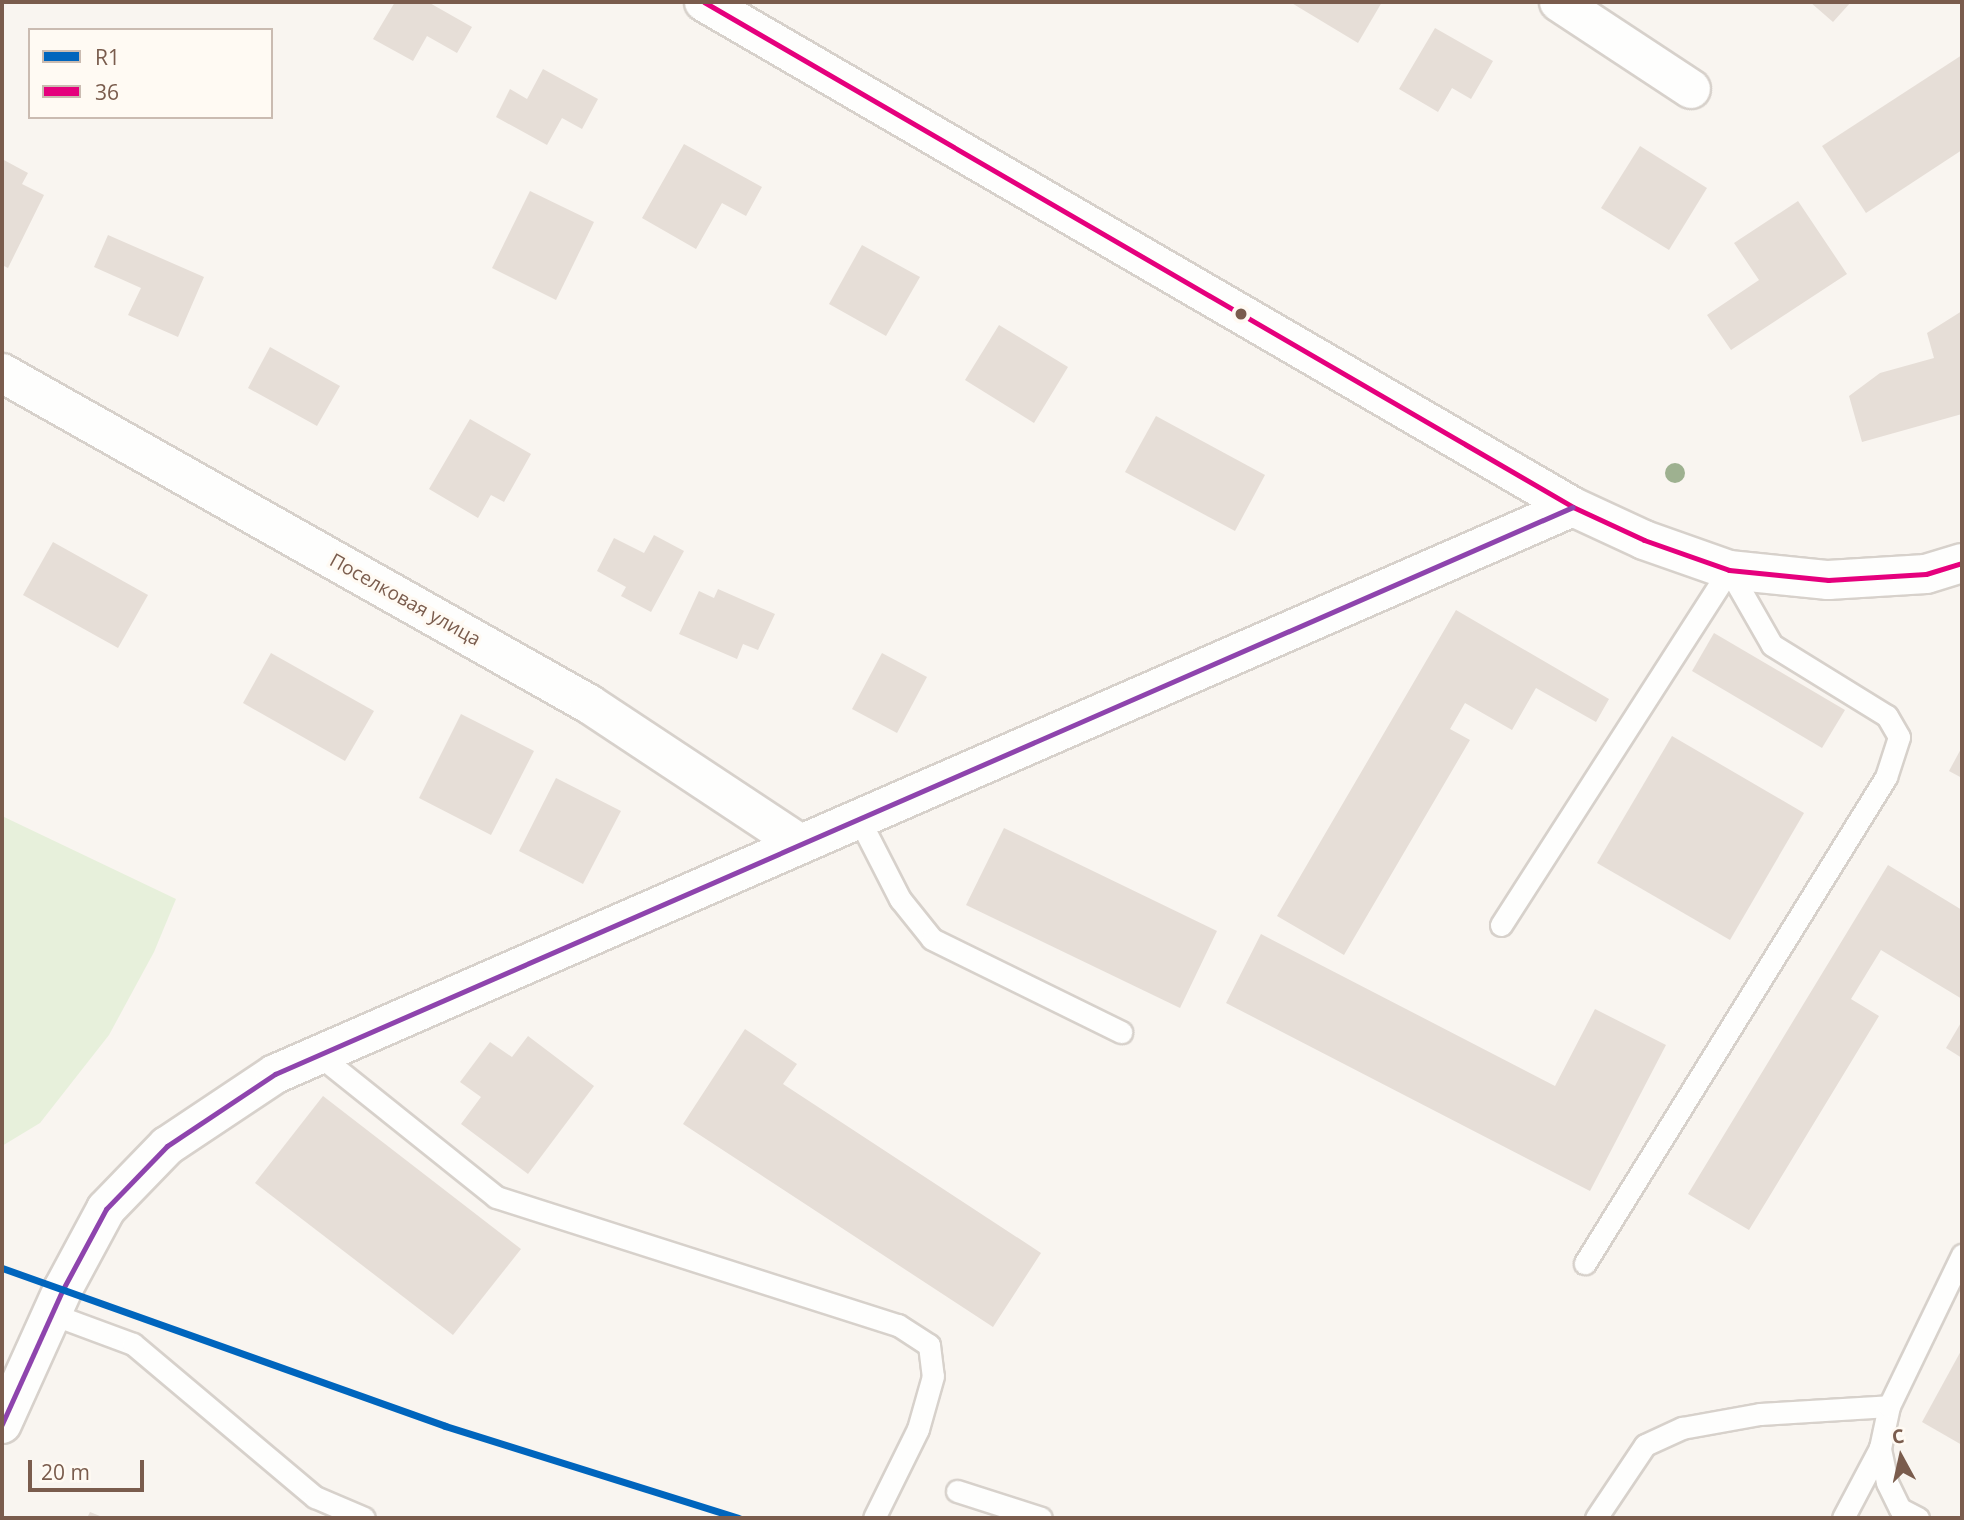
<!DOCTYPE html>
<html>
<head>
<meta charset="utf-8">
<style>
	body { margin:0 }
	#map { position:relative; width:1964px; height:1520px; overflow:hidden; background:#f9f5f0; font-family:"Open Sans",sans-serif }
	div>[style] { position:absolute }
	.green>* { inset:0; background:#e7f0db }
	.building>* { inset:0; background:#e6ded7 }
	.roads { filter:drop-shadow(2px 0 #d7d1cb) drop-shadow(-2px 0 #d7d1cb) drop-shadow(0 2px #d7d1cb) drop-shadow(0 -2px #d7d1cb) }
	.service>* { height:21px; margin:-10.5px; padding:0 10.5px; transform-origin:10.5px; border-radius:10.5px; background:#fefefd }
	.minor>* { height:38px; margin:-19px; padding:0 19px; transform-origin:19px; border-radius:19px; background:#fefefd }
	.bus-1>* { height:5px; margin:-2.5px; padding:0 2.5px; transform-origin:2.5px; border-radius:2.5px; background:#e5007d }
	.bus-2>* { height:5px; margin:-2.5px; padding:0 2.5px; transform-origin:2.5px; border-radius:2.5px; background:#8e44ad }
	.rail-1>* { height:7px; margin:-3.5px; padding:0 3.5px; transform-origin:3.5px; border-radius:3.5px; background:#0065bd }
	.trees>* { width:20px; height:20px; margin:-10px; border-radius:50%; background:#9eb190 }
	.dots>* { width:19px; height:19px; translate:-50% -50%; box-sizing:border-box; border:4px solid #fffaf3; border-radius:50% }
	span { translate:-50% -50%; white-space:nowrap; text-align:center; line-height:1.15; -webkit-text-stroke:6px #fffaf3; paint-order:stroke }
	.street-label { font-size:19px; color:#7a5c4d }
	.frame { position:absolute; inset:0; border:4px solid #7a5c4d; pointer-events:none }
	.legend { position:absolute; left:28px; top:28px; width:245px; height:91px; box-sizing:border-box; background:#fffaf3; border:2px solid #cabbb1; margin:0; padding:9px 12px; list-style:none; font-size:21px; color:#7a5c4d }
	.legend li { display:flex; align-items:center; gap:14px; height:35px }
	.legend b { width:35px; border:2px solid #cabbb1 }
	.north { position:absolute; left:1866px; top:1422px; width:70px; height:70px; -webkit-text-stroke:5px #fffaf3; paint-order:stroke; rotate:352deg; font-size:19px; font-weight:700; line-height:28px; text-align:center; color:#7a5c4d }
	.north::after { content:''; display:block; margin:auto; width:24px; height:32px; background:#7a5c4d; clip-path:polygon(50% 0,100% 100%,50% 72%,0 100%) }
	.scale { position:absolute; left:28px; top:1460px; width:116px; height:32px; box-sizing:border-box; border:4px solid #7a5c4d; border-top:0; padding-left:9px; font-size:21px; line-height:24px; white-space:nowrap; color:#7a5c4d; -webkit-text-stroke:5px #fffaf3; paint-order:stroke }
</style>
</head>
<body>
<div id="map">
	<div class="green">
		<i style="clip-path:polygon(2px 816px,176px 899px,154px 952px,109px 1035px,40px 1123px,2px 1146px)"></i>
	</div>
	<div class="building">
		<i style="clip-path:polygon(395px 2px,428px 2px,472px 27px,457px 53px,427px 36px,413px 61px,373px 39px)"></i>
		<i style="clip-path:polygon(1290px 2px,1382px 2px,1358px 43px)"></i>
		<i style="clip-path:polygon(1810px 2px,1851px 2px,1833px 22px)"></i>
		<i style="clip-path:polygon(1435px 28px,1493px 61px,1471px 99px,1452px 88px,1438px 112px,1399px 89px)"></i>
		<i style="clip-path:polygon(1962px 55px,1962px 150px,1866px 213px,1822px 146px)"></i>
		<i style="clip-path:polygon(543px 69px,598px 99px,582px 129px,562px 118px,547px 145px,496px 117px,510px 89px,527px 99px)"></i>
		<i style="clip-path:polygon(684px 144px,762px 187px,746px 216px,722px 203px,696px 249px,642px 218px)"></i>
		<i style="clip-path:polygon(1640px 146px,1707px 188px,1669px 250px,1601px 208px)"></i>
		<i style="clip-path:polygon(2px 159px,28px 173px,22px 184px,44px 195px,8px 268px,2px 265px)"></i>
		<i style="clip-path:polygon(530px 191px,594px 222px,556px 300px,492px 268px)"></i>
		<i style="clip-path:polygon(1798px 201px,1847px 274px,1731px 350px,1707px 315px,1759px 280px,1734px 243px)"></i>
		<i style="clip-path:polygon(108px 235px,204px 277px,178px 337px,128px 315px,141px 288px,94px 267px)"></i>
		<i style="clip-path:polygon(862px 245px,920px 277px,886px 336px,829px 304px)"></i>
		<i style="clip-path:polygon(1962px 311px,1962px 414px,1862px 442px,1849px 396px,1880px 373px,1934px 358px,1927px 333px)"></i>
		<i style="clip-path:polygon(999px 325px,1068px 367px,1034px 423px,965px 380px)"></i>
		<i style="clip-path:polygon(270px 347px,340px 386px,317px 426px,248px 388px)"></i>
		<i style="clip-path:polygon(1156px 416px,1265px 475px,1235px 531px,1125px 472px)"></i>
		<i style="clip-path:polygon(470px 419px,531px 454px,504px 502px,491px 495px,478px 518px,429px 489px)"></i>
		<i style="clip-path:polygon(654px 535px,684px 551px,651px 612px,621px 596px,626px 587px,597px 571px,614px 538px,644px 553px)"></i>
		<i style="clip-path:polygon(53px 542px,148px 595px,118px 648px,23px 595px)"></i>
		<i style="clip-path:polygon(718px 589px,775px 614px,758px 650px,743px 644px,737px 659px,679px 634px,699px 591px,714px 598px)"></i>
		<i style="clip-path:polygon(1456px 610px,1609px 699px,1596px 722px,1536px 688px,1512px 730px,1465px 703px,1450px 729px,1470px 740px,1344px 955px,1277px 916px)"></i>
		<i style="clip-path:polygon(1714px 633px,1845px 710px,1822px 748px,1692px 671px)"></i>
		<i style="clip-path:polygon(271px 653px,374px 711px,345px 761px,243px 703px)"></i>
		<i style="clip-path:polygon(882px 653px,927px 677px,897px 733px,852px 709px)"></i>
		<i style="clip-path:polygon(461px 714px,534px 751px,491px 835px,419px 798px)"></i>
		<i style="clip-path:polygon(1672px 736px,1804px 813px,1730px 940px,1597px 863px)"></i>
		<i style="clip-path:polygon(1962px 747px,1962px 778px,1949px 771px)"></i>
		<i style="clip-path:polygon(556px 778px,621px 811px,583px 884px,519px 851px)"></i>
		<i style="clip-path:polygon(1004px 828px,1217px 931px,1180px 1008px,966px 905px)"></i>
		<i style="clip-path:polygon(1888px 865px,1962px 910px,1962px 999px,1881px 950px,1851px 999px,1879px 1016px,1749px 1230px,1688px 1194px)"></i>
		<i style="clip-path:polygon(1261px 934px,1555px 1086px,1595px 1009px,1666px 1045px,1590px 1191px,1226px 1003px)"></i>
		<i style="clip-path:polygon(1962px 1021px,1962px 1058px,1946px 1048px)"></i>
		<i style="clip-path:polygon(745px 1029px,797px 1064px,783px 1084px,1041px 1253px,993px 1327px,683px 1124px)"></i>
		<i style="clip-path:polygon(528px 1036px,594px 1086px,528px 1174px,461px 1124px,481px 1097px,460px 1082px,490px 1042px,512px 1057px)"></i>
		<i style="clip-path:polygon(323px 1096px,521px 1249px,453px 1335px,255px 1183px)"></i>
		<i style="clip-path:polygon(1962px 1349px,1962px 1445px,1922px 1422px)"></i>
		<i style="clip-path:polygon(90px 1512px,105px 1518px,87px 1518px)"></i>
	</div>
	<div class="roads">
		<div class="service">
			<i style="left:860px;top:821px;width:88px;rotate:62.9deg"></i>
			<i style="left:900px;top:899px;width:51px;rotate:51.3deg"></i>
			<i style="left:932px;top:939px;width:211px;rotate:26.2deg"></i>
			<i style="left:1501px;top:925px;width:422px;rotate:-57.3deg"></i>
			<i style="left:1729px;top:570px;width:86px;rotate:60.2deg"></i>
			<i style="left:1772px;top:645px;width:135px;rotate:31.7deg"></i>
			<i style="left:1887px;top:716px;width:24px;rotate:60deg"></i>
			<i style="left:1899px;top:737px;width:42px;rotate:108deg"></i>
			<i style="left:1886px;top:777px;width:572px;rotate:121.77deg"></i>
			<i style="left:319px;top:1055px;width:227px;rotate:38.7deg"></i>
			<i style="left:496px;top:1197px;width:422px;rotate:17.7deg"></i>
			<i style="left:898px;top:1325px;width:37px;rotate:33deg"></i>
			<i style="left:929px;top:1345px;width:31px;rotate:83deg"></i>
			<i style="left:933px;top:1376px;width:55px;rotate:105.8deg"></i>
			<i style="left:918px;top:1429px;width:99px;rotate:116.3deg"></i>
			<i style="left:52px;top:1314px;width:86px;rotate:20.3deg"></i>
			<i style="left:133px;top:1344px;width:238px;rotate:40.1deg"></i>
			<i style="left:315px;top:1497px;width:53px;rotate:23.2deg"></i>
			<i style="left:957px;top:1491px;width:88px;rotate:17.8deg"></i>
			<i style="left:1596px;top:1518px;width:88px;rotate:-56.1deg"></i>
			<i style="left:1645px;top:1445px;width:41px;rotate:-24.7deg"></i>
			<i style="left:1682px;top:1428px;width:79px;rotate:-10.2deg"></i>
			<i style="left:1760px;top:1414px;width:129px;rotate:-3.5deg"></i>
			<i style="left:1843px;top:1518px;width:79px;rotate:-62.1deg"></i>
			<i style="left:1918px;top:1518px;width:20px;rotate:-153deg"></i>
			<i style="left:1900px;top:1509px;width:30px;rotate:-116deg"></i>
			<i style="left:1887px;top:1482px;width:35px;rotate:-102deg"></i>
			<i style="left:1880px;top:1448px;width:43px;rotate:-77.9deg"></i>
			<i style="left:1889px;top:1406px;width:168px;rotate:-64.2deg"></i>
		</div>
		<div class="minor">
			<i style="left:704px;top:2px;width:1005px;rotate:30.16deg"></i>
			<i style="left:1573px;top:507px;width:78px;rotate:24.9deg"></i>
			<i style="left:1644px;top:540px;width:90px;rotate:19.4deg"></i>
			<i style="left:1729px;top:570px;width:100px;rotate:5.8deg"></i>
			<i style="left:1828px;top:580px;width:98px;rotate:-3.5deg"></i>
			<i style="left:1926px;top:574px;width:38px;rotate:-17deg"></i>
			<i style="left:1559px;top:2px;width:158px;rotate:33.4deg"></i>
			<i style="left:2px;top:373px;width:674px;rotate:29.42deg"></i>
			<i style="left:589px;top:704px;width:252px;rotate:33.5deg"></i>
			<i style="left:2px;top:1424px;width:148px;rotate:-65.7deg"></i>
			<i style="left:63px;top:1289px;width:91px;rotate:-61.7deg"></i>
			<i style="left:106px;top:1209px;width:88px;rotate:-45.9deg"></i>
			<i style="left:167px;top:1146px;width:130px;rotate:-33.7deg"></i>
			<i style="left:275px;top:1074px;width:1416px;rotate:-23.6deg"></i>
		</div>
	</div>
	<div class="bus-1">
		<i style="left:704px;top:2px;width:1005px;rotate:30.16deg"></i>
		<i style="left:1573px;top:507px;width:78px;rotate:24.9deg"></i>
		<i style="left:1644px;top:540px;width:90px;rotate:19.4deg"></i>
		<i style="left:1729px;top:570px;width:100px;rotate:5.8deg"></i>
		<i style="left:1828px;top:580px;width:98px;rotate:-3.5deg"></i>
		<i style="left:1926px;top:574px;width:38px;rotate:-17deg"></i>
	</div>
	<div class="bus-2">
		<i style="left:2px;top:1424px;width:148px;rotate:-65.7deg"></i>
		<i style="left:63px;top:1289px;width:91px;rotate:-61.7deg"></i>
		<i style="left:106px;top:1209px;width:88px;rotate:-45.9deg"></i>
		<i style="left:167px;top:1146px;width:130px;rotate:-33.7deg"></i>
		<i style="left:275px;top:1074px;width:1416px;rotate:-23.6deg"></i>
	</div>
	<div class="rail-1">
		<i style="left:2px;top:1268px;width:470px;rotate:19.6deg"></i>
		<i style="left:445px;top:1426px;width:307px;rotate:17.4deg"></i>
	</div>
	<div class="trees">
		<i style="left:1675px;top:473px"></i>
	</div>
	<div class="dots">
		<i style="left:1241px;top:314px;background:#7a5c4d"></i>
	</div>
	<div class="street-label">
		<span style="left:405px;top:600px;rotate:29deg">Поселковая улица</span>
	</div>
	<div class="frame"></div>
	<ul class="legend">
	<li><b style="height:9px;background:#0065bd"></b>R1</li>
	<li><b style="height:9px;background:#e5007d"></b>36</li>
	</ul>
	<div class="north">С</div>
	<div class="scale">20 m</div>
</div>
</body>
</html>
